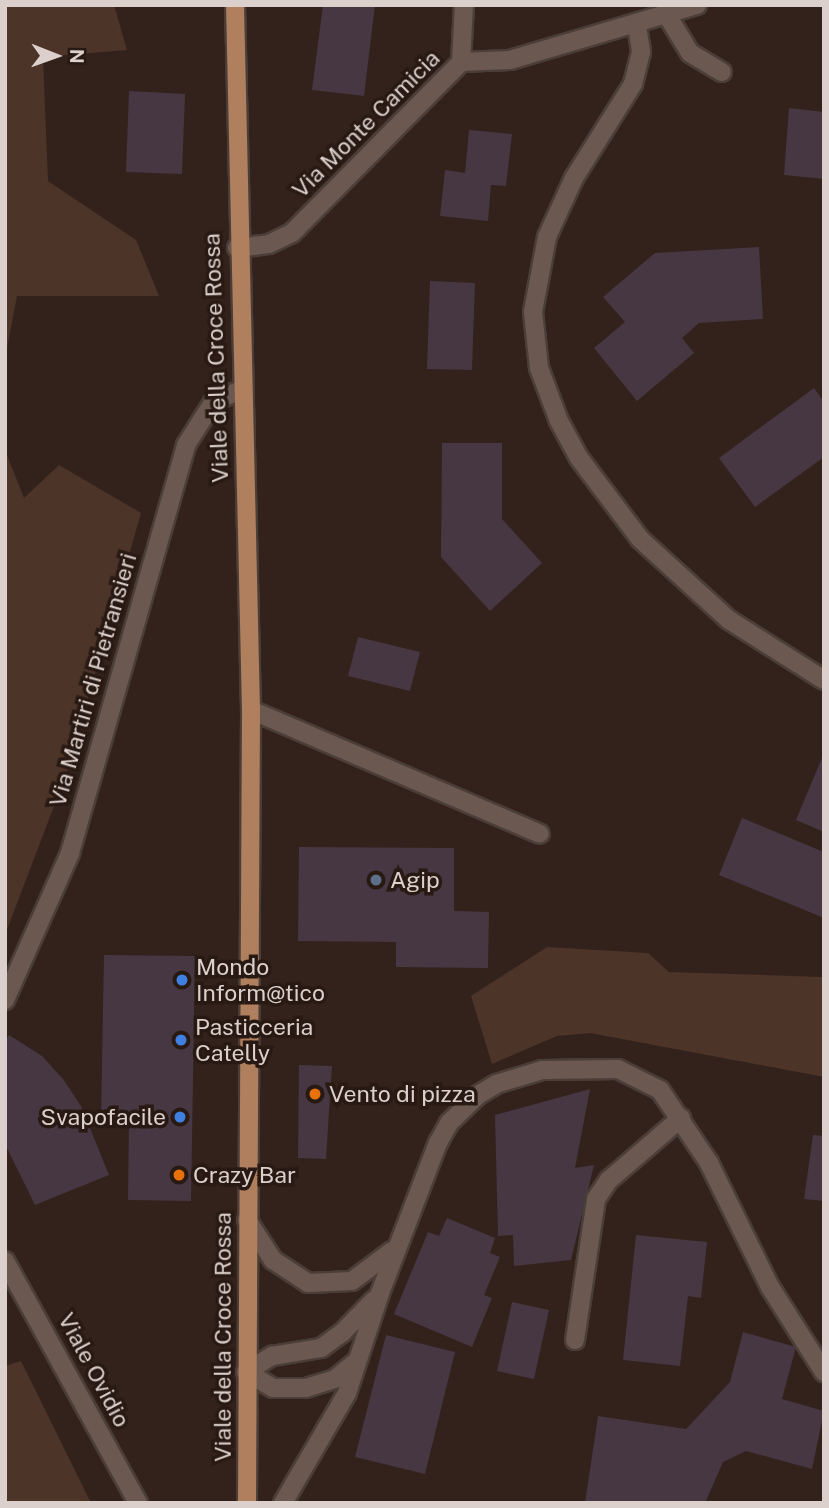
<!DOCTYPE html>
<html>
<head>
<meta charset="utf-8">
<style>
	body { margin:0 }
	#map { position:relative; width:829px; height:1508px; overflow:hidden; background:#32221b; font-family:"Public Sans",sans-serif }
	div>[style] { position:absolute }
	.green>* { inset:0; background:#4c3429 }
	.building>* { inset:0; background:#463742 }
	.roads { filter:drop-shadow(2px 0 #4b3e39) drop-shadow(-2px 0 #4b3e39) drop-shadow(0 2px #4b3e39) drop-shadow(0 -2px #4b3e39) }
	.lane>* { height:18px; margin:-9px; padding:0 9px; transform-origin:9px; border-radius:9px; background:#6b5951 }
	.street>* { height:18px; margin:-9px; padding:0 9px; transform-origin:9px; border-radius:9px; background:#6b5951 }
	.primary>* { height:18px; margin:-9px; padding:0 9px; transform-origin:9px; border-radius:9px; background:#af7f5e }
	.dots>* { width:19px; height:19px; translate:-50% -50%; box-sizing:border-box; border:4px solid #281912; border-radius:50% }
	span { translate:-50% -50%; white-space:nowrap; text-align:center; line-height:1.15; -webkit-text-stroke:7px #281912; paint-order:stroke }
	.street-label { font-size:23px; color:#dbd0cb }
	.poi-label { font-size:23px; color:#dbd0cb }
	.left { translate:0 -50%; text-align:left }
	.right { translate:-100% -50%; text-align:right }
	.frame { position:absolute; inset:0; border:7px solid #dbd0cb; pointer-events:none }
	.north { position:absolute; left:21px; top:21px; width:70px; height:70px; -webkit-text-stroke:5px #281912; paint-order:stroke; rotate:91deg; font-size:19px; font-weight:700; line-height:28px; text-align:center; color:#dbd0cb }
	.north::after { content:''; display:block; margin:auto; width:24px; height:32px; background:#dbd0cb; clip-path:polygon(50% 0,100% 100%,50% 72%,0 100%) }
</style>
</head>
<body>
<div id="map">
	<div class="green">
		<i style="clip-path:polygon(5px 5px,114px 5px,127px 50px,43px 57px,48px 181px,136px 240px,159px 296px,17px 296px,5px 359px)"></i>
		<i style="clip-path:polygon(5px 450px,24px 498px,59px 465px,141px 513px,67px 772px,5px 935px)"></i>
		<i style="clip-path:polygon(547px 947px,648px 953px,669px 972px,824px 977px,824px 1077px,590px 1033px,557px 1036px,492px 1064px,471px 996px)"></i>
		<i style="clip-path:polygon(21px 1361px,91px 1503px,5px 1503px,5px 1366px)"></i>
	</div>
	<div class="building">
		<i style="clip-path:polygon(323px 5px,375px 5px,364px 96px,312px 90px)"></i>
		<i style="clip-path:polygon(129px 91px,185px 94px,182px 174px,126px 172px)"></i>
		<i style="clip-path:polygon(789px 108px,824px 112px,824px 179px,784px 175px)"></i>
		<i style="clip-path:polygon(469px 130px,512px 134px,506px 186px,491px 185px,488px 221px,440px 216px,445px 170px,465px 173px)"></i>
		<i style="clip-path:polygon(759px 247px,763px 319px,699px 323px,682px 338px,694px 353px,637px 401px,594px 348px,625px 322px,603px 297px,655px 253px)"></i>
		<i style="clip-path:polygon(430px 281px,475px 283px,472px 370px,427px 369px)"></i>
		<i style="clip-path:polygon(814px 388px,824px 402px,824px 457px,755px 507px,719px 458px)"></i>
		<i style="clip-path:polygon(442px 443px,502px 443px,502px 519px,542px 563px,490px 611px,441px 557px)"></i>
		<i style="clip-path:polygon(358px 637px,420px 652px,410px 691px,348px 676px)"></i>
		<i style="clip-path:polygon(824px 753px,824px 832px,796px 820px)"></i>
		<i style="clip-path:polygon(742px 818px,824px 852px,824px 918px,719px 875px)"></i>
		<i style="clip-path:polygon(299px 847px,454px 848px,454px 911px,489px 912px,488px 968px,396px 967px,396px 942px,298px 941px)"></i>
		<i style="clip-path:polygon(104px 955px,195px 956px,191px 1201px,128px 1200px,129px 1116px,101px 1116px)"></i>
		<i style="clip-path:polygon(9px 1035px,42px 1056px,63px 1079px,81px 1106px,109px 1175px,35px 1205px,5px 1144px,5px 1041px)"></i>
		<i style="clip-path:polygon(299px 1065px,332px 1066px,326px 1159px,298px 1158px)"></i>
		<i style="clip-path:polygon(590px 1089px,575px 1168px,594px 1165px,571px 1260px,514px 1266px,513px 1235px,498px 1236px,495px 1115px)"></i>
		<i style="clip-path:polygon(813px 1135px,824px 1136px,824px 1201px,804px 1199px)"></i>
		<i style="clip-path:polygon(447px 1218px,495px 1238px,490px 1253px,500px 1257px,484px 1295px,492px 1298px,472px 1347px,394px 1314px,428px 1232px,439px 1236px)"></i>
		<i style="clip-path:polygon(636px 1235px,707px 1242px,701px 1298px,688px 1296px,680px 1366px,623px 1360px)"></i>
		<i style="clip-path:polygon(512px 1302px,549px 1310px,534px 1379px,497px 1371px)"></i>
		<i style="clip-path:polygon(743px 1332px,796px 1347px,782px 1399px,824px 1411px,812px 1469px,746px 1451px,723px 1462px,705px 1503px,585px 1503px,598px 1416px,686px 1429px,730px 1382px)"></i>
		<i style="clip-path:polygon(386px 1335px,455px 1352px,425px 1474px,355px 1457px)"></i>
	</div>
	<div class="roads">
		<div class="lane">
			<i style="left:667px;top:15px;width:44px;rotate:58.8deg"></i>
			<i style="left:690px;top:53px;width:37px;rotate:31deg"></i>
			<i style="left:251px;top:710px;width:314px;rotate:23.2deg"></i>
			<i style="left:709px;top:1163px;width:138px;rotate:63.8deg"></i>
			<i style="left:770px;top:1287px;width:101px;rotate:57.6deg"></i>
			<i style="left:575px;top:1340px;width:143px;rotate:-81.5deg"></i>
			<i style="left:596px;top:1199px;width:23px;rotate:-56deg"></i>
			<i style="left:609px;top:1180px;width:95px;rotate:-40.7deg"></i>
		</div>
		<div class="street">
			<i style="left:637px;top:26px;width:26px;rotate:81deg"></i>
			<i style="left:641px;top:52px;width:33px;rotate:104deg"></i>
			<i style="left:633px;top:84px;width:111px;rotate:122.1deg"></i>
			<i style="left:574px;top:178px;width:65px;rotate:114.6deg"></i>
			<i style="left:547px;top:237px;width:76px;rotate:100.6deg"></i>
			<i style="left:533px;top:312px;width:56px;rotate:83.9deg"></i>
			<i style="left:539px;top:368px;width:57px;rotate:69.3deg"></i>
			<i style="left:559px;top:421px;width:42px;rotate:61.6deg"></i>
			<i style="left:579px;top:458px;width:101px;rotate:53deg"></i>
			<i style="left:640px;top:539px;width:120px;rotate:42.3deg"></i>
			<i style="left:729px;top:620px;width:112px;rotate:32.3deg"></i>
			<i style="left:461px;top:62px;width:49px;rotate:-2.3deg"></i>
			<i style="left:510px;top:60px;width:195px;rotate:-16.4deg"></i>
			<i style="left:461px;top:62px;width:57px;rotate:-87deg"></i>
			<i style="left:237px;top:248px;width:32px;rotate:-7deg"></i>
			<i style="left:269px;top:244px;width:25px;rotate:-26deg"></i>
			<i style="left:292px;top:233px;width:240px;rotate:-45.3deg"></i>
			<i style="left:5px;top:1000px;width:161px;rotate:-66.1deg"></i>
			<i style="left:70px;top:853px;width:424px;rotate:-74.1deg"></i>
			<i style="left:186px;top:445px;width:52px;rotate:-57.5deg"></i>
			<i style="left:214px;top:401px;width:29px;rotate:-22deg"></i>
			<i style="left:247px;top:1220px;width:48px;rotate:57deg"></i>
			<i style="left:273px;top:1260px;width:42px;rotate:33.3deg"></i>
			<i style="left:308px;top:1283px;width:44px;rotate:-2.6deg"></i>
			<i style="left:352px;top:1281px;width:50px;rotate:-36.9deg"></i>
			<i style="left:5px;top:1261px;width:276px;rotate:61.2deg"></i>
			<i style="left:357px;top:1361px;width:28px;rotate:141deg"></i>
			<i style="left:335px;top:1379px;width:31px;rotate:163deg"></i>
			<i style="left:305px;top:1388px;width:32px;rotate:180deg"></i>
			<i style="left:273px;top:1388px;width:31px;rotate:-149deg"></i>
			<i style="left:246px;top:1372px;width:31px;rotate:-32deg"></i>
			<i style="left:272px;top:1356px;width:50px;rotate:-9.3deg"></i>
			<i style="left:321px;top:1348px;width:26px;rotate:-36deg"></i>
			<i style="left:342px;top:1333px;width:46px;rotate:-45.9deg"></i>
			<i style="left:283px;top:1503px;width:127px;rotate:-59.8deg"></i>
			<i style="left:347px;top:1393px;width:105px;rotate:-71.7deg"></i>
			<i style="left:380px;top:1293px;width:161px;rotate:-68.9deg"></i>
			<i style="left:438px;top:1143px;width:23px;rotate:-61deg"></i>
			<i style="left:449px;top:1123px;width:40px;rotate:-44deg"></i>
			<i style="left:478px;top:1095px;width:21px;rotate:-31deg"></i>
			<i style="left:496px;top:1084px;width:48px;rotate:-16.9deg"></i>
			<i style="left:542px;top:1070px;width:76px;rotate:-0.8deg"></i>
			<i style="left:618px;top:1069px;width:47px;rotate:26.6deg"></i>
			<i style="left:660px;top:1090px;width:88px;rotate:56.1deg"></i>
		</div>
		<div class="primary">
			<i style="left:235px;top:5px;width:705px;rotate:88.7deg"></i>
			<i style="left:251px;top:710px;width:793px;rotate:90.29deg"></i>
		</div>
	</div>
	<div class="dots">
		<i style="left:376px;top:880px;background:#5c6f8a"></i>
		<i style="left:182px;top:980px;background:#3f7fe0"></i>
		<i style="left:181px;top:1040px;background:#3f7fe0"></i>
		<i style="left:315px;top:1094px;background:#e8710a"></i>
		<i style="left:180px;top:1117px;background:#3f7fe0"></i>
		<i style="left:179px;top:1175px;background:#e8710a"></i>
	</div>
	<div class="street-label">
		<span style="left:366px;top:124px;rotate:-45deg">Via Monte Camicia</span>
		<span style="left:216px;top:358px;rotate:-92deg">Viale della Croce Rossa</span>
		<span style="left:93px;top:680px;rotate:-74deg">Via Martiri di Pietransieri</span>
		<span style="left:223px;top:1337px;rotate:-90deg">Viale della Croce Rossa</span>
		<span style="left:94px;top:1370px;rotate:62deg">Viale Ovidio</span>
	</div>
	<div class="poi-label">
		<span class="left" style="left:390px;top:880px">Agip</span>
		<span class="left" style="left:196px;top:980px">Mondo<br>Inform@tico</span>
		<span class="left" style="left:195px;top:1040px">Pasticceria<br>Catelly</span>
		<span class="left" style="left:329px;top:1094px">Vento di pizza</span>
		<span class="right" style="left:166px;top:1117px">Svapofacile</span>
		<span class="left" style="left:193px;top:1175px">Crazy Bar</span>
	</div>
	<div class="frame"></div>
	<div class="north">N</div>
</div>
</body>
</html>
